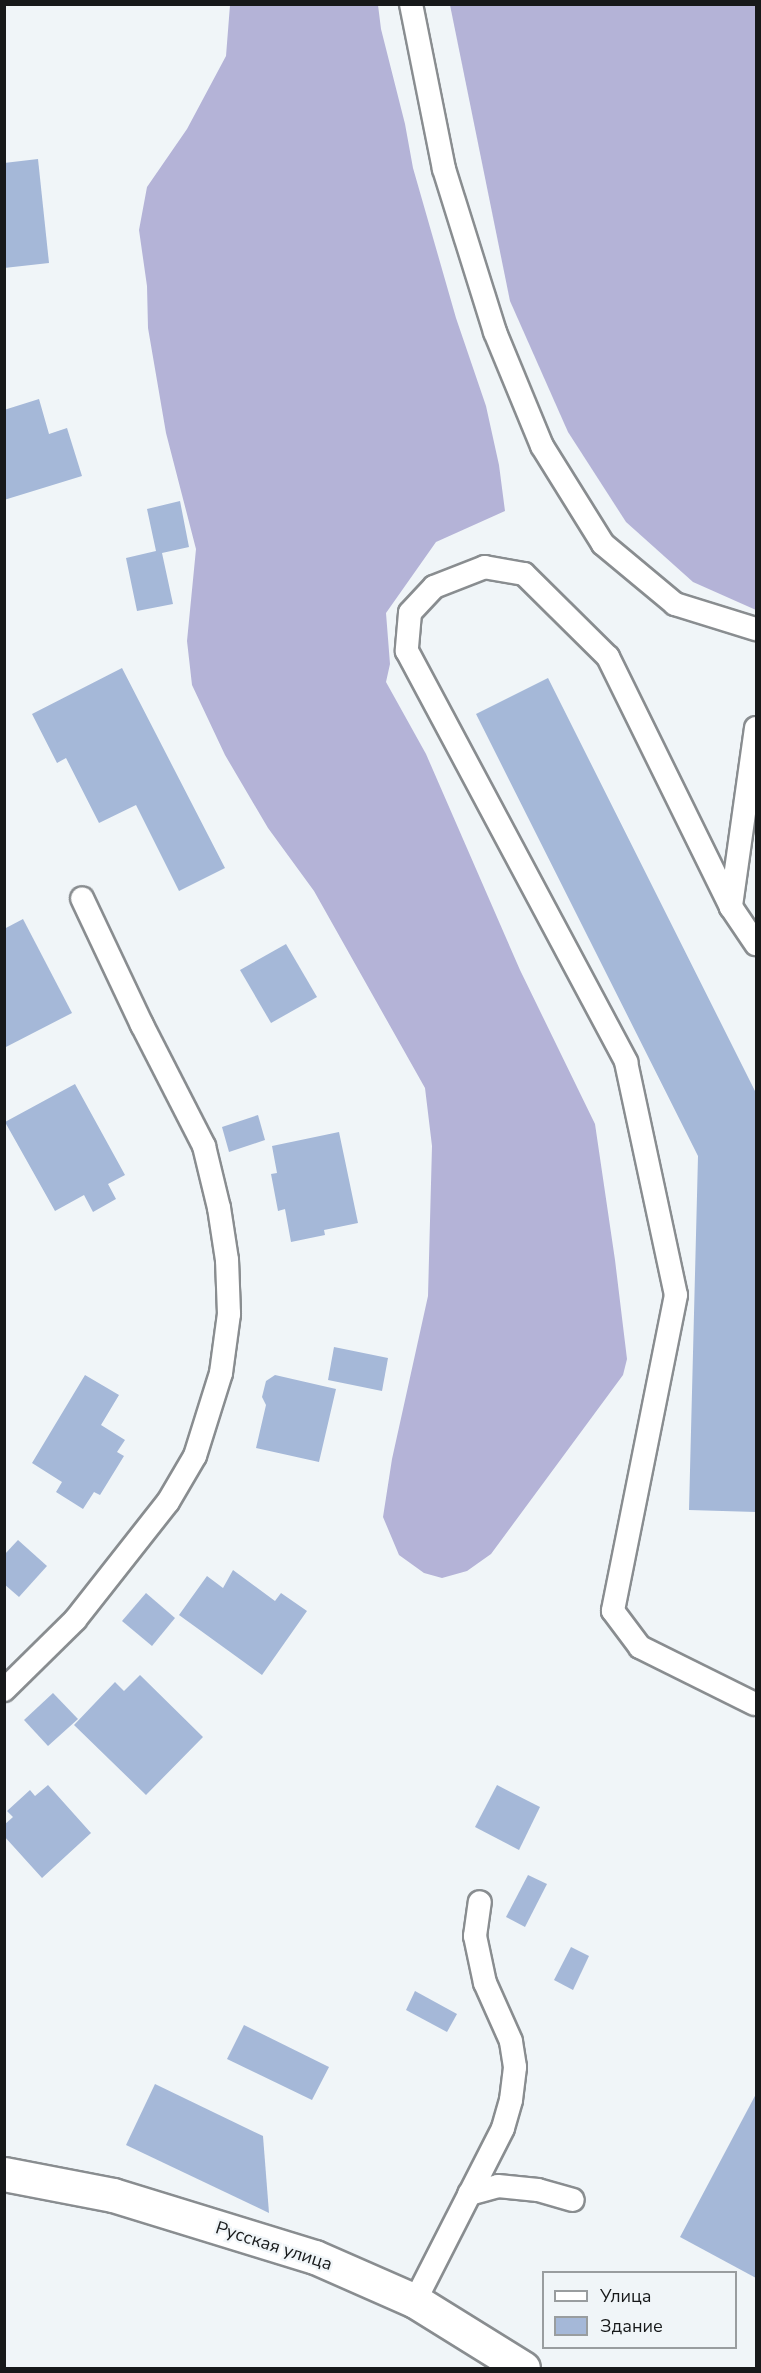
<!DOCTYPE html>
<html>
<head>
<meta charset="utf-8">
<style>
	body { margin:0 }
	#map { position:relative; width:761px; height:2373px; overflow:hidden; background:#f0f5f8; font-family:"Nunito Sans",sans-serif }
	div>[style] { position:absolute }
	.forest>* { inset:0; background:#b4b3d7 }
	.building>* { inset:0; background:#a5b8d8 }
	.roads { filter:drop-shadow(2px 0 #898d90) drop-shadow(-2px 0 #898d90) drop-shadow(0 2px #898d90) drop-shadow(0 -2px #898d90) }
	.lane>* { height:22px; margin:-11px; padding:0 11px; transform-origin:11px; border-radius:11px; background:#fff }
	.street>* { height:33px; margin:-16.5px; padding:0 16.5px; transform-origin:16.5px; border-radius:16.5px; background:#fff }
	span { translate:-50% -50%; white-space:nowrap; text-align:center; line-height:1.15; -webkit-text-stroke:4.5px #f0f5f8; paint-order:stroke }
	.street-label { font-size:18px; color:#17191a }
	.frame { position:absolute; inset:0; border:6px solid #17191a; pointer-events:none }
	.legend { position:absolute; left:542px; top:2271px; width:195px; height:78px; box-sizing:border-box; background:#f0f5f8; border:2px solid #999d9f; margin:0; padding:8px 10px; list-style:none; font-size:18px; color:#17191a }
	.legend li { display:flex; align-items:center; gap:12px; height:30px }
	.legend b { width:30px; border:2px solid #999d9f }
</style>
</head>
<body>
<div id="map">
	<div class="forest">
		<i style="clip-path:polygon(230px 5px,378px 5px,381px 29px,405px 124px,413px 168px,456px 318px,486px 406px,499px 465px,505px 511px,436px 542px,386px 613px,390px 664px,386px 682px,426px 754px,520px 970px,595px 1124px,615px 1260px,627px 1359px,623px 1375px,491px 1554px,467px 1571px,442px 1578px,424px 1573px,399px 1555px,383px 1517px,392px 1459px,428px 1296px,432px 1146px,425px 1088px,314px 891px,268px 828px,225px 755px,192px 685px,187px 641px,196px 549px,166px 433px,148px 328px,147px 286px,139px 230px,147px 187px,187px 129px,226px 56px)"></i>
		<i style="clip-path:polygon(450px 5px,756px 5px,756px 610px,693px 582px,626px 522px,568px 432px,510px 301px)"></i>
	</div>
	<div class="building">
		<i style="clip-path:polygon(38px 159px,49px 263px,4px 268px,4px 163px)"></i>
		<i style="clip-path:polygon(39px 399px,49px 434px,67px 428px,82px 476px,4px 500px,4px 410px)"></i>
		<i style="clip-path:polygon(180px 501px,189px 547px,162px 553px,173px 604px,137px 611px,126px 558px,156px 551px,147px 509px)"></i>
		<i style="clip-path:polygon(122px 668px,225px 868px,179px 891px,136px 805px,99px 823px,66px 758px,57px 763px,32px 714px)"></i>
		<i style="clip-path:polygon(548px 678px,756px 1093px,756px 1512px,689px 1510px,698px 1156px,476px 714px)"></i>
		<i style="clip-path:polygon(23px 919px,72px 1013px,4px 1048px,4px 929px)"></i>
		<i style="clip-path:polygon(286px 944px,317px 997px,271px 1023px,240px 970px)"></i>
		<i style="clip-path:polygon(75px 1084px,125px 1175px,108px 1184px,116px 1199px,93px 1212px,84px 1195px,55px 1211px,5px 1122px)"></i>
		<i style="clip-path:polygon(258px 1115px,265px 1140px,229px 1152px,222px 1127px)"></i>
		<i style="clip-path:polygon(339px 1132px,358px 1223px,324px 1230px,325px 1235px,291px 1242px,285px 1209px,278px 1211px,271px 1174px,277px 1173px,272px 1146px)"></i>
		<i style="clip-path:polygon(334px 1347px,388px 1358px,382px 1391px,328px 1380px)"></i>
		<i style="clip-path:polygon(85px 1375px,119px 1395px,101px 1425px,125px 1440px,117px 1452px,124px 1456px,100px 1495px,94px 1492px,83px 1509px,56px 1492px,62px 1482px,32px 1463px)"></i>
		<i style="clip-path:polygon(275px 1375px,336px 1389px,319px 1462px,256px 1448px,266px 1405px,262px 1397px,266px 1381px)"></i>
		<i style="clip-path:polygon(18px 1540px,47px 1566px,19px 1597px,4px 1584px,4px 1555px)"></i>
		<i style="clip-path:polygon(233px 1570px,275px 1601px,281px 1593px,307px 1611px,262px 1675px,179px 1615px,207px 1576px,223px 1588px)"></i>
		<i style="clip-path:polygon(146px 1593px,175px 1618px,152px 1646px,122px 1621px)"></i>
		<i style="clip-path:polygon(140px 1675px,203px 1737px,146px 1795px,74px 1725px,115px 1682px,124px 1691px)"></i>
		<i style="clip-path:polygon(53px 1693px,78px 1719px,48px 1746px,24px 1720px)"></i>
		<i style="clip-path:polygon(48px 1785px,91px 1833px,42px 1878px,4px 1836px,4px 1825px,13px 1817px,7px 1811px,30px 1790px,35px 1796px)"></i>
		<i style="clip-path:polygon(497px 1785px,540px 1807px,519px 1850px,475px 1827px)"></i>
		<i style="clip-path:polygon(528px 1875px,547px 1884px,525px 1927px,506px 1917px)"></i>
		<i style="clip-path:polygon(571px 1947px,589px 1956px,573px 1990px,554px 1980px)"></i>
		<i style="clip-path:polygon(415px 1991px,457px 2014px,447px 2032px,406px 2010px)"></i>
		<i style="clip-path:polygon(244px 2025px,329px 2067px,312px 2100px,227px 2059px)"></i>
		<i style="clip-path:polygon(155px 2084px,263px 2136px,269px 2213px,126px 2145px)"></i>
		<i style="clip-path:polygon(756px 2094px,756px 2278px,680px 2237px)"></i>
	</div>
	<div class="roads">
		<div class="lane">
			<i style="left:411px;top:4px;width:168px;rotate:78.7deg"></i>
			<i style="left:444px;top:169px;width:171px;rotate:72.6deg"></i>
			<i style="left:495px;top:332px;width:123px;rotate:67.6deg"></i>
			<i style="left:542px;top:446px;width:115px;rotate:58.1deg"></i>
			<i style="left:603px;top:544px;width:94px;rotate:39.8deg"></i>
			<i style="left:675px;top:604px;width:85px;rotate:17.2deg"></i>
			<i style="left:756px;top:728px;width:181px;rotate:98deg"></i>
			<i style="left:731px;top:907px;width:45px;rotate:56deg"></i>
			<i style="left:731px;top:907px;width:279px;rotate:-116.2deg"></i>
			<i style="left:608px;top:657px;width:118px;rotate:-135.3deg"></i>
			<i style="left:524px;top:574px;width:40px;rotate:-170deg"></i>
			<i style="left:485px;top:567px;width:55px;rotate:158.6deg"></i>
			<i style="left:434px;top:587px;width:35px;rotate:133deg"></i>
			<i style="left:410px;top:613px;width:38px;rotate:95deg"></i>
			<i style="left:407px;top:651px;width:466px;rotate:61.9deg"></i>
			<i style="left:626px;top:1062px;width:238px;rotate:77.9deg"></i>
			<i style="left:676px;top:1295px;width:322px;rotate:101.3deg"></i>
			<i style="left:613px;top:1611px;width:45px;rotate:53.1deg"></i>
			<i style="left:640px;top:1647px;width:128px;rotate:26.4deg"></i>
			<i style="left:4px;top:1690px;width:100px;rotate:-44.6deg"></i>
			<i style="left:75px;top:1620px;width:150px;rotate:-51.8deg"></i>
			<i style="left:168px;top:1502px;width:53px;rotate:-59.6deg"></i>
			<i style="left:195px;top:1456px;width:87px;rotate:-72.6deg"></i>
			<i style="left:221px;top:1373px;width:60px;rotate:-82.3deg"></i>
			<i style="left:229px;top:1314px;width:54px;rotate:-92.1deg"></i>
			<i style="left:227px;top:1260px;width:53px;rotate:-98.7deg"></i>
			<i style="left:219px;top:1208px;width:64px;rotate:-103.6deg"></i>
			<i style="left:204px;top:1146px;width:136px;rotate:-117.1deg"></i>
			<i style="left:142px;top:1025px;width:140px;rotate:-115.3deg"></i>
			<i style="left:469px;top:2194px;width:30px;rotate:-15deg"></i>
			<i style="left:498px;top:2186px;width:40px;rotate:5.7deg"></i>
			<i style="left:538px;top:2190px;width:36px;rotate:16deg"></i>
			<i style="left:415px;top:2301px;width:194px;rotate:-63deg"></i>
			<i style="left:503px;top:2128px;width:29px;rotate:-74deg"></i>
			<i style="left:511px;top:2100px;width:33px;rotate:-83deg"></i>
			<i style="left:515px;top:2067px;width:26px;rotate:-99deg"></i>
			<i style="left:511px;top:2041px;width:64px;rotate:-114.1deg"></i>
			<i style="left:485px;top:1983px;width:48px;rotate:-102deg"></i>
			<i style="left:475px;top:1936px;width:34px;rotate:-82deg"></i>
		</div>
		<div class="street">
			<i style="left:4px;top:2174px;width:111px;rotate:10.9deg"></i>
			<i style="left:113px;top:2195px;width:211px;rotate:17.1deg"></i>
			<i style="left:315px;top:2257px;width:109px;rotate:23.7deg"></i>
			<i style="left:415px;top:2301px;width:127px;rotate:31.8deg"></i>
		</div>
	</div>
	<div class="street-label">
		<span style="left:274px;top:2246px;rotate:18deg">Русская улица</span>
	</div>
	<div class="frame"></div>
	<ul class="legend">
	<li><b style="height:8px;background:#fff"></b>Улица</li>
	<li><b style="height:16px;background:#a5b8d8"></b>Здание</li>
	</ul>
</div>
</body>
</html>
